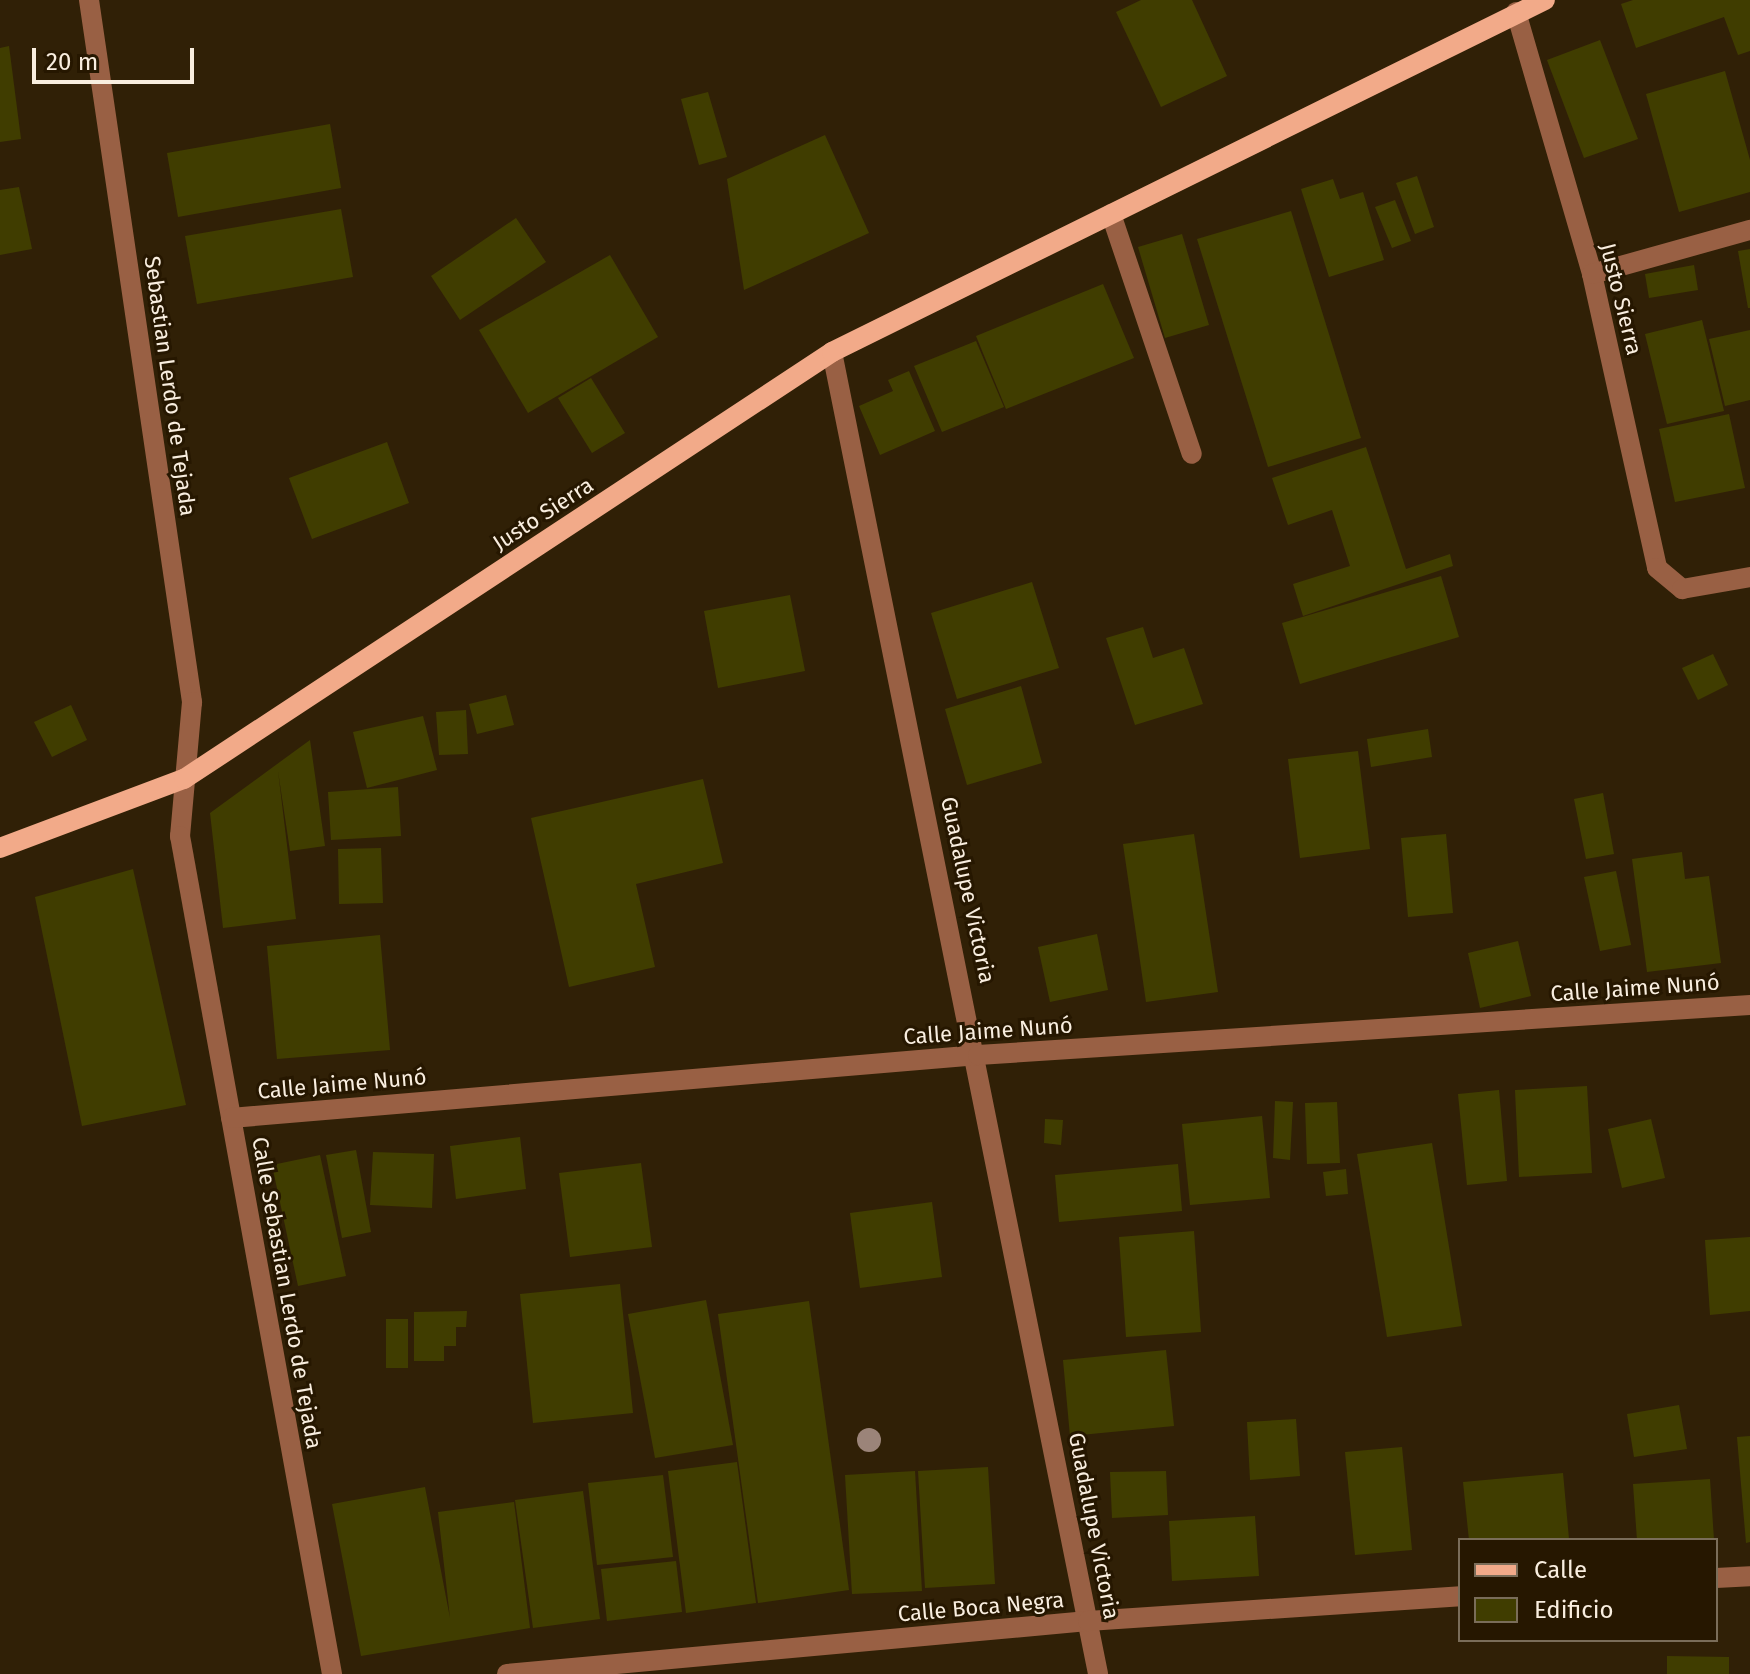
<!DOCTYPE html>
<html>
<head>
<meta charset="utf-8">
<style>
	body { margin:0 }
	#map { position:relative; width:1750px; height:1674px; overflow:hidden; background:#302006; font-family:"Fira Sans",sans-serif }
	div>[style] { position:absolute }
	.building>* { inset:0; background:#403d00 }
	.minor>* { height:20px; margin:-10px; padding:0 10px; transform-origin:10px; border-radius:10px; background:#996044 }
	.major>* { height:20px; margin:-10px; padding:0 10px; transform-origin:10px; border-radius:10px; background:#f2aa89 }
	.trees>* { width:24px; height:24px; margin:-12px; border-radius:50%; background:#9b8479 }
	span { translate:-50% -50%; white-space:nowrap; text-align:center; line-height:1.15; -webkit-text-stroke:6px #261700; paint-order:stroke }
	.street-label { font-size:22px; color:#f9eedf }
	.legend { position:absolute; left:1458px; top:1538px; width:260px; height:104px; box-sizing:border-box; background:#261700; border:2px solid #7a6d59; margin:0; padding:10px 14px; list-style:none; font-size:24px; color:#f9eedf }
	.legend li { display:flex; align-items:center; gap:16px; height:40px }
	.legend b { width:40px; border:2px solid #7a6d59 }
	.scale { position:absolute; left:32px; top:48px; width:162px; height:36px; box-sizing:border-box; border:4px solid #f9eedf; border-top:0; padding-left:10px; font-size:24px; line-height:28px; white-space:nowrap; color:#f9eedf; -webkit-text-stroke:6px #261700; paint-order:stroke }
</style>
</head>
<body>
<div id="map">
	<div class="building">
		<i style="clip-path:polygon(1141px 0,1192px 0,1227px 76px,1161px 107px,1116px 12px)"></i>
		<i style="clip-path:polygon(1633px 0,1750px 0,1750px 51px,1738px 55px,1724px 17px,1636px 48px,1621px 4px)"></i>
		<i style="clip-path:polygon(1600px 40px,1638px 139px,1584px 158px,1547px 60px)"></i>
		<i style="clip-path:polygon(9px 46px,21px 139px,0 142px,0 48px)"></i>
		<i style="clip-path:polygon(1725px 71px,1750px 160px,1750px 192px,1679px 212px,1646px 94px)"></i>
		<i style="clip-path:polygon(708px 92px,727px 157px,699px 165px,681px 99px)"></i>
		<i style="clip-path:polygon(330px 124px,341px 188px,178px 217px,167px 153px)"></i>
		<i style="clip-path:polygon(825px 135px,869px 233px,744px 290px,727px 179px)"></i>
		<i style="clip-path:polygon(1417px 176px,1434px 227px,1415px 234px,1396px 183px)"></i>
		<i style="clip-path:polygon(1333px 179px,1340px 199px,1363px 192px,1384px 260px,1329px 277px,1301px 189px)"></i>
		<i style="clip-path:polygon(19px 187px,32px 249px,0 255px,0 190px)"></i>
		<i style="clip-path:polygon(1395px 200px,1411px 241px,1392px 248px,1375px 207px)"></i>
		<i style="clip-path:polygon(341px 209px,353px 277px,197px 304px,185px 236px)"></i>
		<i style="clip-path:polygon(1291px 211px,1361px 438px,1268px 467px,1197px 239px)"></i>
		<i style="clip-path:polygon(516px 218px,546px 262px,460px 320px,431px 276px)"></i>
		<i style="clip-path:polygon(1182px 234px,1209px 325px,1165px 338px,1138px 247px)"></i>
		<i style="clip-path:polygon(1750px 249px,1750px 308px,1748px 308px,1738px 251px)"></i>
		<i style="clip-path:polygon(610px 255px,658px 337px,528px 413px,479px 330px)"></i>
		<i style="clip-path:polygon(1694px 265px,1698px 290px,1649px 298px,1645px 274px)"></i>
		<i style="clip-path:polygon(1103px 284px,1134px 358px,1006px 409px,976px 336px)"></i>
		<i style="clip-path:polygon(1702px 320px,1724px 411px,1667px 424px,1645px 334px)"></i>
		<i style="clip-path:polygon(1750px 330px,1750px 400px,1725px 406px,1709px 339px)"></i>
		<i style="clip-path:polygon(976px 341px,1004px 407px,942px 432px,914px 366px)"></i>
		<i style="clip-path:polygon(909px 371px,935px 431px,880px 455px,859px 406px,893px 391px,888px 380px)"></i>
		<i style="clip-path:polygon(591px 378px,625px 433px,592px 453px,558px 398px)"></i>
		<i style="clip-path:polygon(1729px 414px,1745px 488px,1675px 502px,1659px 429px)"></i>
		<i style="clip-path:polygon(387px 442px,409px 503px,312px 539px,289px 478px)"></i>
		<i style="clip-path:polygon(1366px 447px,1406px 569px,1450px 554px,1453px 566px,1303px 616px,1293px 584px,1350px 566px,1332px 510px,1288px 525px,1272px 478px)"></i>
		<i style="clip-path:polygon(1441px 576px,1459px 637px,1300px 684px,1282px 623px)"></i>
		<i style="clip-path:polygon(1032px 582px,1059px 668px,957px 699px,931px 613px)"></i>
		<i style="clip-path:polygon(790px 595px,805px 671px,718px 688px,704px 611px)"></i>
		<i style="clip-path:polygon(1143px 627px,1153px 658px,1184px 648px,1203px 704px,1135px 725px,1106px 638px)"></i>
		<i style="clip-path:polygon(1713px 654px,1728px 685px,1698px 700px,1682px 668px)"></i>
		<i style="clip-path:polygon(1021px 686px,1042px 763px,967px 785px,945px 709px)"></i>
		<i style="clip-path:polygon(506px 695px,514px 725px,477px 734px,469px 704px)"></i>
		<i style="clip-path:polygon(71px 705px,87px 740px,52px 757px,34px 722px)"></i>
		<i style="clip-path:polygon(466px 710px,468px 754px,439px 755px,436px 712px)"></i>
		<i style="clip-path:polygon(423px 716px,437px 770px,367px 788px,353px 732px)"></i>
		<i style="clip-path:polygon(1428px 729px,1432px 757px,1371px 767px,1367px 739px)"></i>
		<i style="clip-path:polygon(310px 740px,325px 846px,290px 851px,278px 771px,296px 919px,223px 928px,210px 813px)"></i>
		<i style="clip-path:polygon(1358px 751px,1370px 849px,1300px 858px,1288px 759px)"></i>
		<i style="clip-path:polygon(703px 779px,723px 863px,636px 884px,655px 967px,569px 987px,531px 818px)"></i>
		<i style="clip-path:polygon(398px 787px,401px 836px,331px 840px,328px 792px)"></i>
		<i style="clip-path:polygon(1603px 793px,1614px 854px,1586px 859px,1574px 799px)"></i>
		<i style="clip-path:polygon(1194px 834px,1218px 992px,1146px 1002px,1123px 844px)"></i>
		<i style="clip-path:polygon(1446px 834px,1453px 913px,1408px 917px,1401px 838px)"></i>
		<i style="clip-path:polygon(381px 848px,383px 903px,339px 904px,338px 849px)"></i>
		<i style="clip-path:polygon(1682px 852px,1685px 879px,1709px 876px,1721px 963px,1647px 972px,1632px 859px)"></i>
		<i style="clip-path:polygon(133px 869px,186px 1105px,82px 1126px,35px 897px)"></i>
		<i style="clip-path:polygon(1616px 871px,1631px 945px,1600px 951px,1584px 877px)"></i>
		<i style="clip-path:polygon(1097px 934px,1108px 990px,1050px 1002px,1038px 947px)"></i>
		<i style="clip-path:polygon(380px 935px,390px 1050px,277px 1059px,267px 946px)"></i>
		<i style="clip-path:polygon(1518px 941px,1531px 996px,1480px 1008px,1468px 953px)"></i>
		<i style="clip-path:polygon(1587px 1086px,1592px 1173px,1519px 1177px,1515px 1090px)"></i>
		<i style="clip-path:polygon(1499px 1090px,1507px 1181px,1467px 1185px,1458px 1094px)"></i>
		<i style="clip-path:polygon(1275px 1101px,1293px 1102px,1290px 1160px,1273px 1158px)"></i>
		<i style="clip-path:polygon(1337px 1102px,1340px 1163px,1307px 1164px,1305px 1103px)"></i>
		<i style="clip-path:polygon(1262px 1116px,1270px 1198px,1190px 1205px,1182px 1124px)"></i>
		<i style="clip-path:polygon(1045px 1119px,1063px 1120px,1061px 1145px,1044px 1143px)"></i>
		<i style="clip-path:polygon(1651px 1119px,1665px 1178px,1622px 1188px,1608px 1129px)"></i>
		<i style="clip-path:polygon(520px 1137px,526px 1189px,456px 1199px,450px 1146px)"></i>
		<i style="clip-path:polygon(1432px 1143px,1462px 1326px,1387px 1337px,1357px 1154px)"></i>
		<i style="clip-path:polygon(356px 1150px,371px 1232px,342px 1238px,326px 1155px)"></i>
		<i style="clip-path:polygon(373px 1152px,434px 1154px,432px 1208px,370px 1205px)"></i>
		<i style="clip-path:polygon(320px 1155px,346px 1276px,298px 1286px,272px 1165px)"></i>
		<i style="clip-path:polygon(641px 1163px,652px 1247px,570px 1257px,559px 1173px)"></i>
		<i style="clip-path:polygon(1178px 1164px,1182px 1211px,1059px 1222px,1055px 1175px)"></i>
		<i style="clip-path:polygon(1346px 1169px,1348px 1194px,1326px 1196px,1323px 1172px)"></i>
		<i style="clip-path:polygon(932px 1202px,942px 1277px,860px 1288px,850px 1213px)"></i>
		<i style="clip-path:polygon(1194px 1231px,1201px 1332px,1126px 1337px,1119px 1237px)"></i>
		<i style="clip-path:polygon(1750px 1237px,1750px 1311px,1710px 1315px,1705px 1240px)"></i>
		<i style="clip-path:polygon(620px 1284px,633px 1413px,533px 1423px,520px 1294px)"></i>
		<i style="clip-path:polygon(706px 1300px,733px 1445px,655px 1458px,628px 1314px)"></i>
		<i style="clip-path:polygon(809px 1301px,849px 1590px,758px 1603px,718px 1314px)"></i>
		<i style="clip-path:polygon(467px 1311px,466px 1327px,456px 1327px,456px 1346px,444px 1346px,444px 1361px,414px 1361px,414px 1312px)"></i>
		<i style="clip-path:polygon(386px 1319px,408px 1319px,408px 1368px,386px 1368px)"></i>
		<i style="clip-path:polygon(1166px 1350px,1174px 1426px,1070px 1436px,1063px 1360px)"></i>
		<i style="clip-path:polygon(1679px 1405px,1687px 1449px,1634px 1457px,1627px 1414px)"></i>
		<i style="clip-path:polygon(1296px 1419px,1300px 1476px,1250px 1480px,1247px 1422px)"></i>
		<i style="clip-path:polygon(1750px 1436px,1750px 1542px,1746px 1543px,1737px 1437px)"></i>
		<i style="clip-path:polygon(1402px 1447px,1412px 1550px,1355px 1555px,1345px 1452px)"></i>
		<i style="clip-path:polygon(737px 1462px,756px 1603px,686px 1613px,668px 1471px)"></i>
		<i style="clip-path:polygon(988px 1467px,995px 1584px,925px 1588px,918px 1471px)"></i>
		<i style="clip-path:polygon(915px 1471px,922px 1591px,852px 1594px,845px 1475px)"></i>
		<i style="clip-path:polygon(1166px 1471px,1168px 1515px,1112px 1518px,1110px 1472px)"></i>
		<i style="clip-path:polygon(1563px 1473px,1569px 1539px,1469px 1540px,1463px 1482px)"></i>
		<i style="clip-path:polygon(663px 1475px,673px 1557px,597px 1565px,588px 1483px)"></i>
		<i style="clip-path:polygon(1710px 1479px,1714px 1540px,1637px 1540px,1633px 1484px)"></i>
		<i style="clip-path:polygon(425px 1487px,450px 1618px,438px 1512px,514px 1502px,530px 1628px,361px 1656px,332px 1504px)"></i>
		<i style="clip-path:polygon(583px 1491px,600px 1619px,533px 1628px,515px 1500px)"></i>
		<i style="clip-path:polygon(1255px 1516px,1259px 1576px,1172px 1581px,1169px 1521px)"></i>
		<i style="clip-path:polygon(676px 1561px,682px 1612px,607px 1621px,601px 1569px)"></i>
		<i style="clip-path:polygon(1667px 1656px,1729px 1657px,1729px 1674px,1667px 1674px)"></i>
	</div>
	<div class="minor">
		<i style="left:89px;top:0;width:710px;rotate:81.65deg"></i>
		<i style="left:192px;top:702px;width:135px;rotate:95.1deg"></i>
		<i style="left:180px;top:836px;width:852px;rotate:79.72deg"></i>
		<i style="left:1516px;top:12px;width:273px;rotate:73.8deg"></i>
		<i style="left:1592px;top:274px;width:301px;rotate:77.5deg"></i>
		<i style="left:1657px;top:568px;width:33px;rotate:40deg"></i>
		<i style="left:1682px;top:589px;width:69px;rotate:-10deg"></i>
		<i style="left:1111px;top:214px;width:253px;rotate:71.4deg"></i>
		<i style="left:1592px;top:274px;width:164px;rotate:-15.6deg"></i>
		<i style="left:832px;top:352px;width:1348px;rotate:78.62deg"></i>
		<i style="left:231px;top:1118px;width:750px;rotate:-4.82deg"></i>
		<i style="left:978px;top:1055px;width:774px;rotate:-3.71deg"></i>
		<i style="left:1716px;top:1578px;width:34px;rotate:-3deg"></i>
		<i style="left:507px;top:1674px;width:583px;rotate:-5.21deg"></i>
		<i style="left:1088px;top:1621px;width:373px;rotate:-3.8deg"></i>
	</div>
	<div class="major">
		<i style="left:0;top:848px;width:197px;rotate:-20.6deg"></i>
		<i style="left:184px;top:779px;width:776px;rotate:-33.38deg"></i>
		<i style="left:832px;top:352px;width:795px;rotate:-26.28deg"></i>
	</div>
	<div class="trees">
		<i style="left:869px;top:1440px"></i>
	</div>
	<div class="street-label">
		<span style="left:1621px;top:299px;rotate:76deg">Justo Sierra</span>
		<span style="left:170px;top:386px;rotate:82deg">Sebastian Lerdo de Tejada</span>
		<span style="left:543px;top:514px;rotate:-33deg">Justo Sierra</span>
		<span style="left:968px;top:890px;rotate:78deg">Guadalupe Victoria</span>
		<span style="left:1635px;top:988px;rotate:-4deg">Calle Jaime Nunó</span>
		<span style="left:988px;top:1031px;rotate:-4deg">Calle Jaime Nunó</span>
		<span style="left:342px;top:1084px;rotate:-5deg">Calle Jaime Nunó</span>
		<span style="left:287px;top:1293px;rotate:80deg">Calle Sebastian Lerdo de Tejada</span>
		<span style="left:1094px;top:1526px;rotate:79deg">Guadalupe Victoria</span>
		<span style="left:981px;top:1607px;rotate:-5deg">Calle Boca Negra</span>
	</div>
	<ul class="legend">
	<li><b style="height:10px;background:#f2aa89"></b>Calle</li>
	<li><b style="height:22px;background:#403d00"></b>Edificio</li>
	</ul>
	<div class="scale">20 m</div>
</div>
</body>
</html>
